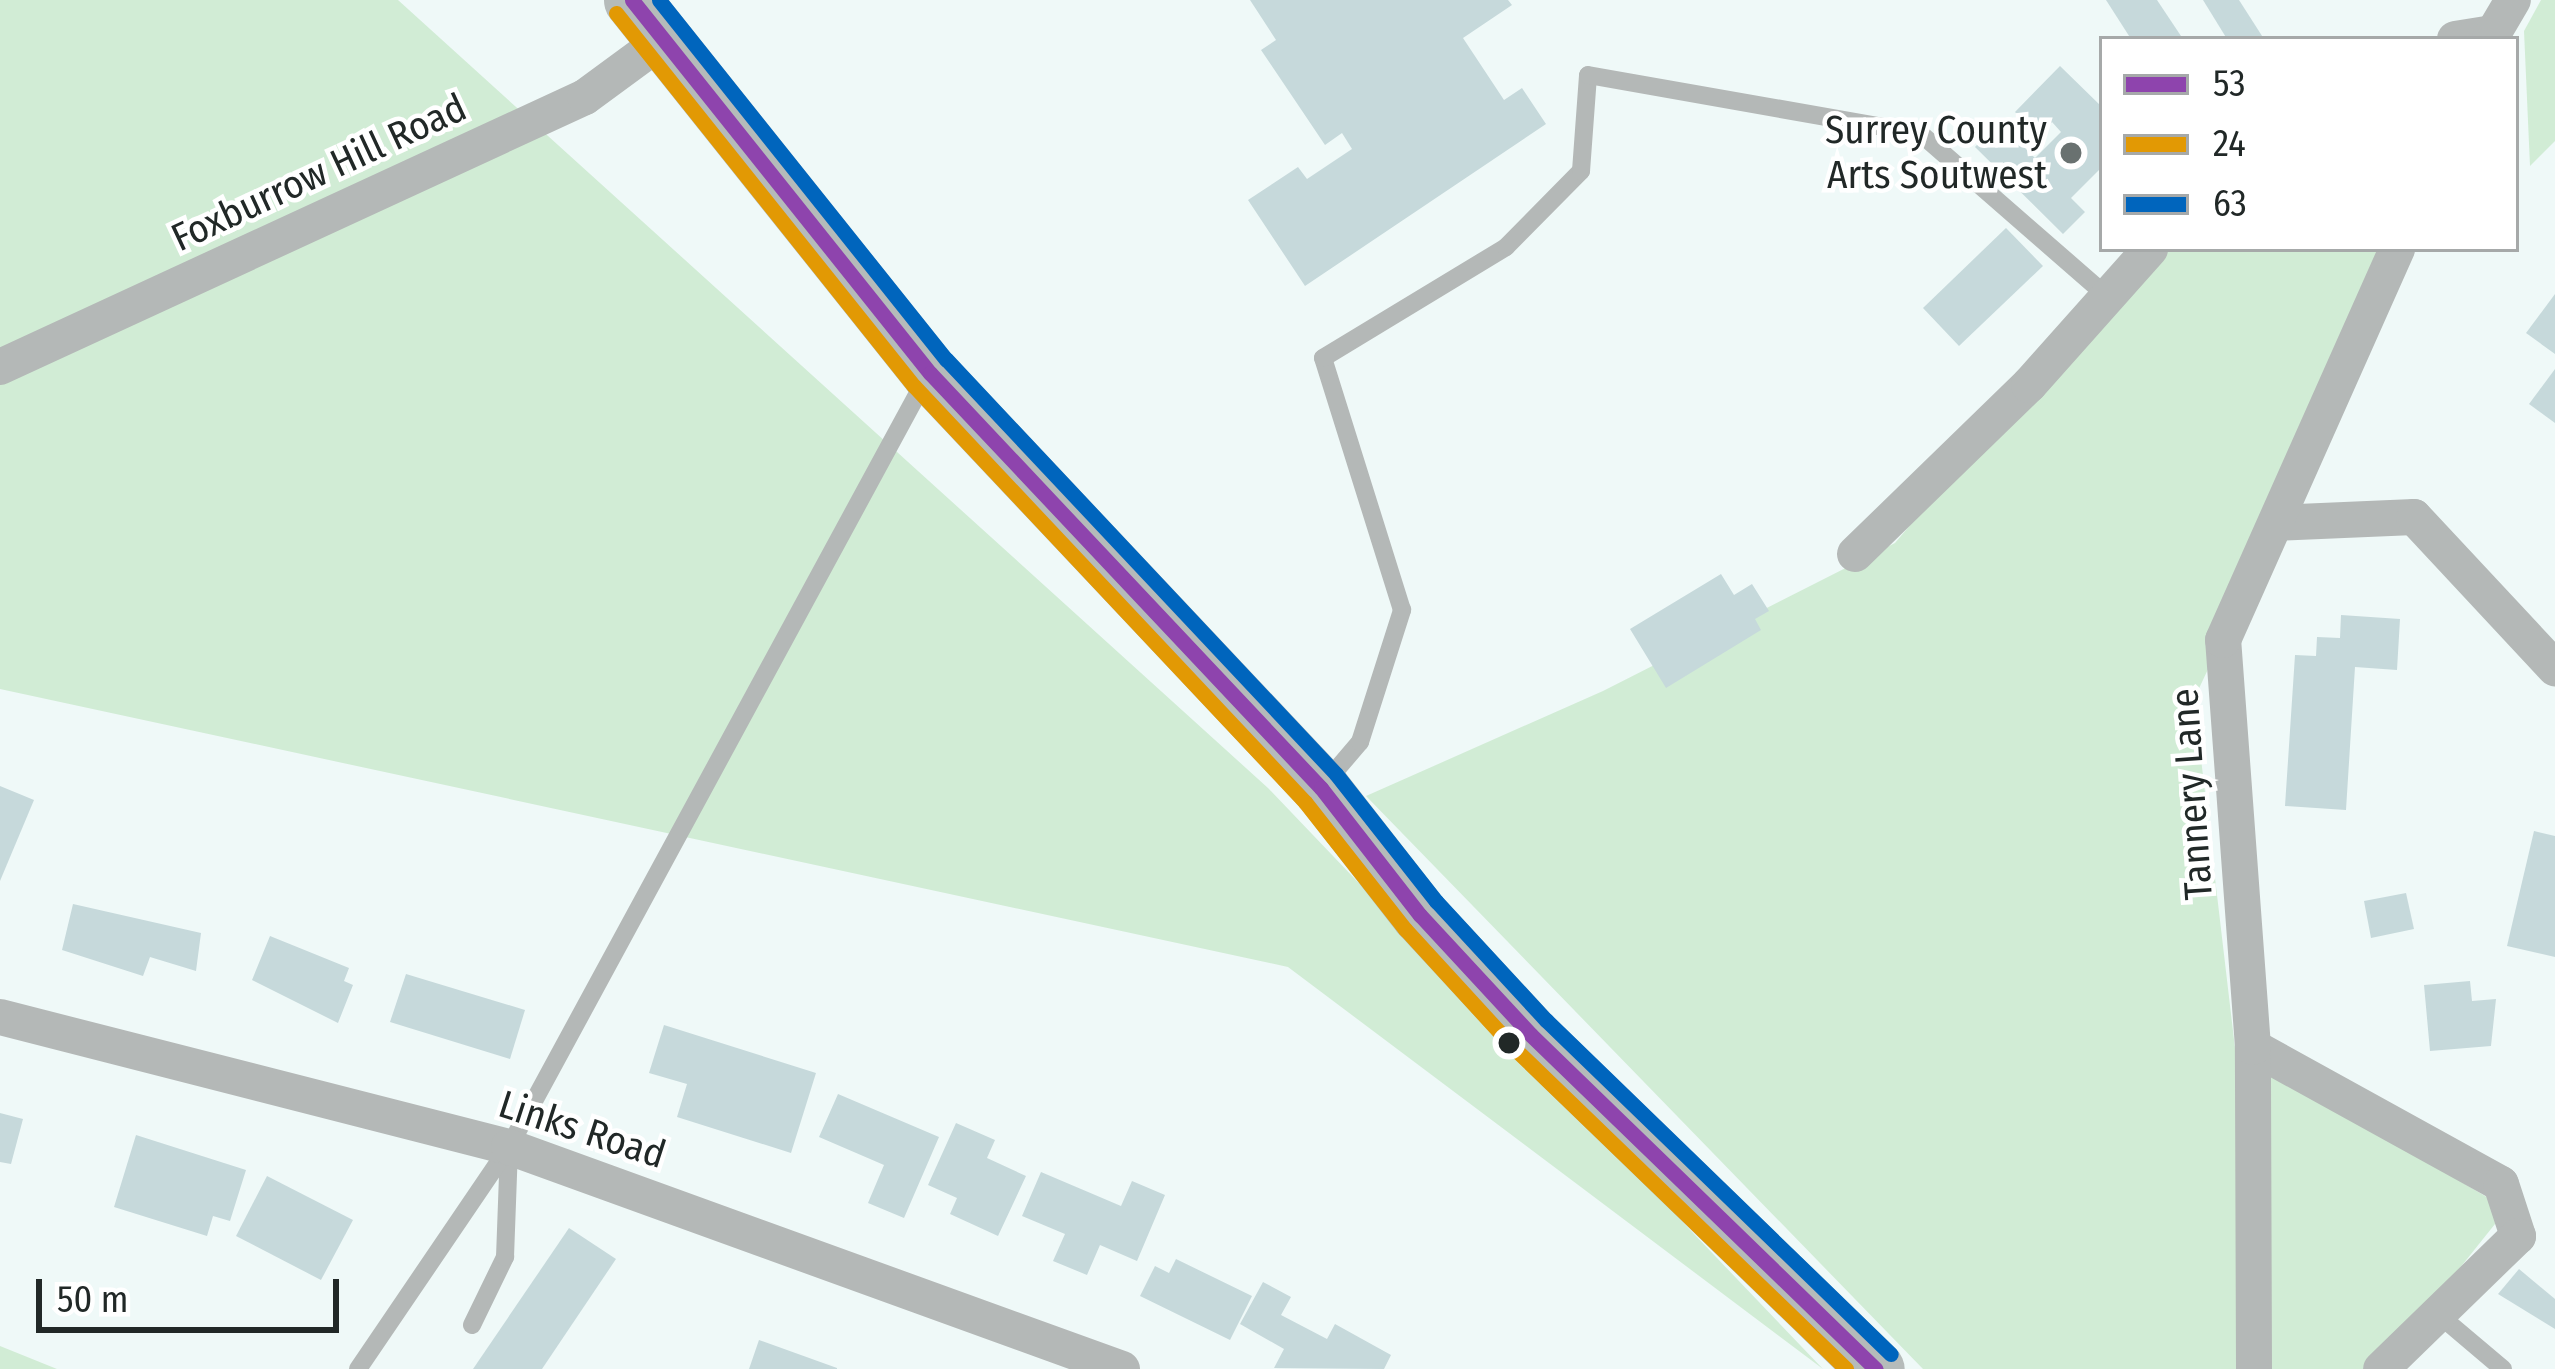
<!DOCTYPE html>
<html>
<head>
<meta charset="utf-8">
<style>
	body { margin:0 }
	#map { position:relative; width:2555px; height:1369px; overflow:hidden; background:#eff9f8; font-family:"Fira Sans Condensed",sans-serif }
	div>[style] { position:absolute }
	.green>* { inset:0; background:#d1ecd5 }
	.building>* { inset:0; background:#c6d9db }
	.service>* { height:18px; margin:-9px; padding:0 9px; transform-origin:9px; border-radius:9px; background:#b4b8b7 }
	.minor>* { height:36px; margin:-18px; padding:0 18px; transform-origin:18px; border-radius:18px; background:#b4b8b7 }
	.primary>* { height:57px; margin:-28.5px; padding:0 28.5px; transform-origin:28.5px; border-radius:28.5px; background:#b5bbba }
	.bus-1>* { height:15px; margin:-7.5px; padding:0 7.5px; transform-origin:7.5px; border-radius:7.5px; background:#8e44ad }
	.bus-2>* { height:15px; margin:-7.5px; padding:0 7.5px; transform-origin:7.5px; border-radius:7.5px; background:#e29904 }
	.bus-3>* { height:15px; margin:-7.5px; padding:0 7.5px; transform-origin:7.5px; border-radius:7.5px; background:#0065bd }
	.dots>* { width:33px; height:33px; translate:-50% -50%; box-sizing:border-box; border:6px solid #fff; border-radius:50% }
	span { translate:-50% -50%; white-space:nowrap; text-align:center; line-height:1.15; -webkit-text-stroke:9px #fff; paint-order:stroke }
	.poi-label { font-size:39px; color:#212827 }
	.right { translate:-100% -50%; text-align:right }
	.street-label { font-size:39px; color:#212827 }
	.legend { position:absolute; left:2099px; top:36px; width:420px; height:216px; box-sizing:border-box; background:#fff; border:3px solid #a6a9a9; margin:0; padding:15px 21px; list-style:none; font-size:36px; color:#212827 }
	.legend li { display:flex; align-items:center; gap:24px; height:60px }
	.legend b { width:60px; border:3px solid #a6a9a9 }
	.scale { position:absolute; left:36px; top:1279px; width:303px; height:54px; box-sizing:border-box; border:6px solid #212827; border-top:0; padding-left:15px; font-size:36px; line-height:42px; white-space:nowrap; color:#212827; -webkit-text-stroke:9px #fff; paint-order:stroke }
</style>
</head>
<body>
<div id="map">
	<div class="green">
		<i style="clip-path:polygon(0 0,398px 0,1268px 788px,1823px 1369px,1288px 967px,0 689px)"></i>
		<i style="clip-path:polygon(2541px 0,2555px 0,2555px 141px,2530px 166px,2524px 31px)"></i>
		<i style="clip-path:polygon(2144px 249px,2406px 249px,2194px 699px,2235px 1048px,2507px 1209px,2379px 1369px,1923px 1369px,1366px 796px,1603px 691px,1895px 543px)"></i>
		<i style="clip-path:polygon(0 1346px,57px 1369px,0 1369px)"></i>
	</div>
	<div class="building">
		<i style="clip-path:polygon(1250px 0,1508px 0,1512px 5px,1463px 38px,1504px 100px,1522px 88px,1546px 124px,1305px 286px,1248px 200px,1298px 167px,1307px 179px,1352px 149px,1342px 133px,1325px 145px,1261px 50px,1276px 40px)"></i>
		<i style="clip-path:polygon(2106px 0,2157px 0,2183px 39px,2131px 39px)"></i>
		<i style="clip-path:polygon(2203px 0,2239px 0,2264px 39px,2227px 39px)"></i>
		<i style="clip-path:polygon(2060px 66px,2102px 107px,2102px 167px,2071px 198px,2085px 212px,2063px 234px,1975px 147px,1999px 122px,2035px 158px,2061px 132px,2052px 122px,2039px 136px,2015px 112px)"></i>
		<i style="clip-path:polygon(2006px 228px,2043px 266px,1959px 346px,1923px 308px)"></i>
		<i style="clip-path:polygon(2555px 294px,2555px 354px,2526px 333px)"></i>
		<i style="clip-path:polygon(2555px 369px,2555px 423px,2529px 404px)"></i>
		<i style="clip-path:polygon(1721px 574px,1734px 595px,1752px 584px,1769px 611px,1755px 619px,1761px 630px,1666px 688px,1630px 629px)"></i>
		<i style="clip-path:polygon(2341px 615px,2400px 619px,2397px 670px,2355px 667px,2346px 810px,2285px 806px,2295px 655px,2316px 656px,2317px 637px,2340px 638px)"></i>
		<i style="clip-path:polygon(0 786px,34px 800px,0 881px)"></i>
		<i style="clip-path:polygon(2534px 831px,2555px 836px,2555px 957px,2507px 946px)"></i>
		<i style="clip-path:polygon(2406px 893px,2414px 929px,2371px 938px,2364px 901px)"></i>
		<i style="clip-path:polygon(73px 904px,201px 933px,196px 971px,150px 957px,143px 976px,62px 950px)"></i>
		<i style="clip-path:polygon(270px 936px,349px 968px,344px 981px,353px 985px,338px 1023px,252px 980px)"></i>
		<i style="clip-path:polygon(406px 974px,525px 1010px,510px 1059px,390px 1022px)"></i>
		<i style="clip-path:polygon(2470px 981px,2472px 1001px,2496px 999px,2491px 1046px,2430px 1051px,2424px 985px)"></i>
		<i style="clip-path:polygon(664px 1025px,816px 1073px,791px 1153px,677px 1117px,687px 1084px,649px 1073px)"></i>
		<i style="clip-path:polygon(838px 1094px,939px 1137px,904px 1218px,868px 1203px,884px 1165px,819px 1137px)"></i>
		<i style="clip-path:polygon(0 1113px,23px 1119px,11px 1164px,0 1162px)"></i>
		<i style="clip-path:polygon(956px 1123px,995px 1140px,987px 1158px,1026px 1176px,998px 1236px,950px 1214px,957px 1198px,928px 1185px)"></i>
		<i style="clip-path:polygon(136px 1135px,246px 1170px,230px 1221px,213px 1216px,207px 1236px,114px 1207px)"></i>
		<i style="clip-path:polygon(1041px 1172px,1121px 1206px,1132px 1181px,1165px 1195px,1137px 1261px,1100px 1245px,1087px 1275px,1053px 1261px,1065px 1234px,1022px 1216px)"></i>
		<i style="clip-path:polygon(267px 1176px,353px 1220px,321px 1280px,236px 1236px)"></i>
		<i style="clip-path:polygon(569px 1228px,616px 1259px,542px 1369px,473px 1369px)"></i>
		<i style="clip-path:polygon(1176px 1259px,1252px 1296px,1230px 1340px,1140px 1296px,1155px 1266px,1169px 1273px)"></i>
		<i style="clip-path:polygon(2519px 1269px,2555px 1299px,2555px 1329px,2498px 1294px)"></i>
		<i style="clip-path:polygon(1263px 1282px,1291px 1297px,1281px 1315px,1327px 1339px,1335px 1324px,1391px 1355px,1384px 1369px,1274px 1368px,1284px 1349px,1240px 1324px)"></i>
		<i style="clip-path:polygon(759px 1340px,837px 1368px,837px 1369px,749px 1369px)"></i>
	</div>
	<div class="service">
		<i style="left:1325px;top:783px;width:54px;rotate:-49.5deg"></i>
		<i style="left:1360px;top:742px;width:139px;rotate:-72.3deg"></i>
		<i style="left:1402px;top:610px;width:264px;rotate:-107.4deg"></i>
		<i style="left:1323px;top:358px;width:214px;rotate:-31.2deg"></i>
		<i style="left:1506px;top:247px;width:107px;rotate:-45.4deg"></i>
		<i style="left:1581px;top:171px;width:96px;rotate:-85.8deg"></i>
		<i style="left:1588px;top:75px;width:338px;rotate:10deg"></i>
		<i style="left:1921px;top:134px;width:248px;rotate:41.1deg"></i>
		<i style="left:2438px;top:1314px;width:85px;rotate:40.2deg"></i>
		<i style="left:472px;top:1325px;width:76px;rotate:-64.1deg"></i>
		<i style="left:505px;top:1257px;width:110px;rotate:-87.9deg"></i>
		<i style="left:358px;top:1369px;width:268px;rotate:-55.8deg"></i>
		<i style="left:509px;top:1147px;width:870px;rotate:-61.52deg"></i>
	</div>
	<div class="minor">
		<i style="left:2455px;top:39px;width:38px;rotate:-9deg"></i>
		<i style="left:2490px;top:39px;width:45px;rotate:-59.5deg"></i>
		<i style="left:0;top:367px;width:644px;rotate:-24.78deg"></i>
		<i style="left:585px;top:97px;width:98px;rotate:-36.3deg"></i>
		<i style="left:2276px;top:523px;width:138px;rotate:-2.5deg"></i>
		<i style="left:2414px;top:517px;width:207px;rotate:47deg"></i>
		<i style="left:1855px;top:554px;width:243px;rotate:-44.2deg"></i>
		<i style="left:2029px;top:385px;width:182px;rotate:-48.3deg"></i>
		<i style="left:0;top:1017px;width:525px;rotate:14.33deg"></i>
		<i style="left:509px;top:1147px;width:652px;rotate:19.91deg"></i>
		<i style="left:2253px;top:1047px;width:283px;rotate:28.9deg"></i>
		<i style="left:2501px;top:1184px;width:55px;rotate:71.9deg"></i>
		<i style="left:2518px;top:1236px;width:191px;rotate:135.8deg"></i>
		<i style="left:2254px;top:1369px;width:322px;rotate:-90.2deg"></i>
		<i style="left:2253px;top:1047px;width:408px;rotate:-94.2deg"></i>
		<i style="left:2223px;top:640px;width:428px;rotate:-66deg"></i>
	</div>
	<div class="primary">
		<i style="left:632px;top:0;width:477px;rotate:51.4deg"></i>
		<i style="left:930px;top:373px;width:570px;rotate:46.71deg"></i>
		<i style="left:1321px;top:788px;width:161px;rotate:52.1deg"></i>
		<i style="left:1420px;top:915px;width:163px;rotate:47.2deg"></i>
		<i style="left:1531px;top:1035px;width:480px;rotate:44.1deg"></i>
	</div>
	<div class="bus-1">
		<i style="left:632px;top:0;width:477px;rotate:51.4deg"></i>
		<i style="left:930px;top:373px;width:570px;rotate:46.71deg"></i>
		<i style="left:1321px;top:788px;width:161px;rotate:52.1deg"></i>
		<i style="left:1420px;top:915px;width:163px;rotate:47.2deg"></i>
		<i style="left:1531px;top:1035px;width:480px;rotate:44.1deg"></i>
	</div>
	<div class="bus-2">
		<i style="left:616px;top:13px;width:477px;rotate:51.4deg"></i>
		<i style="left:914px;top:386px;width:571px;rotate:46.77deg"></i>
		<i style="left:1305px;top:802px;width:162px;rotate:51.8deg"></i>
		<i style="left:1405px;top:929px;width:164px;rotate:47.5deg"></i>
		<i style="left:1516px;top:1050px;width:459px;rotate:44deg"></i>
	</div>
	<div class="bus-3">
		<i style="left:659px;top:0;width:460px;rotate:51.4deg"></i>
		<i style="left:946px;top:359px;width:569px;rotate:46.78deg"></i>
		<i style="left:1336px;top:774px;width:162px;rotate:51.8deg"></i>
		<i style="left:1436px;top:901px;width:162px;rotate:47.3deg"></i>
		<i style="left:1546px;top:1020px;width:480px;rotate:44.1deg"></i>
	</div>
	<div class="dots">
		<i style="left:2071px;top:153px;background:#697170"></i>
		<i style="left:1509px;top:1043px;background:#212827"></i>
	</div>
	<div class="poi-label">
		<span class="right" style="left:2047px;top:153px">Surrey County<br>Arts Soutwest</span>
	</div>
	<div class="street-label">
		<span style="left:319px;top:173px;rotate:-25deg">Foxburrow Hill Road</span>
		<span style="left:2192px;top:794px;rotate:-94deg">Tannery Lane</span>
		<span style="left:582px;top:1130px;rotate:18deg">Links Road</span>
	</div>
	<ul class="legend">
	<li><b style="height:15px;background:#8e44ad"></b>53</li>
	<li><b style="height:15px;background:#e29904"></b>24</li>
	<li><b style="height:15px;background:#0065bd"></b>63</li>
	</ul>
	<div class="scale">50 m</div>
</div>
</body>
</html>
